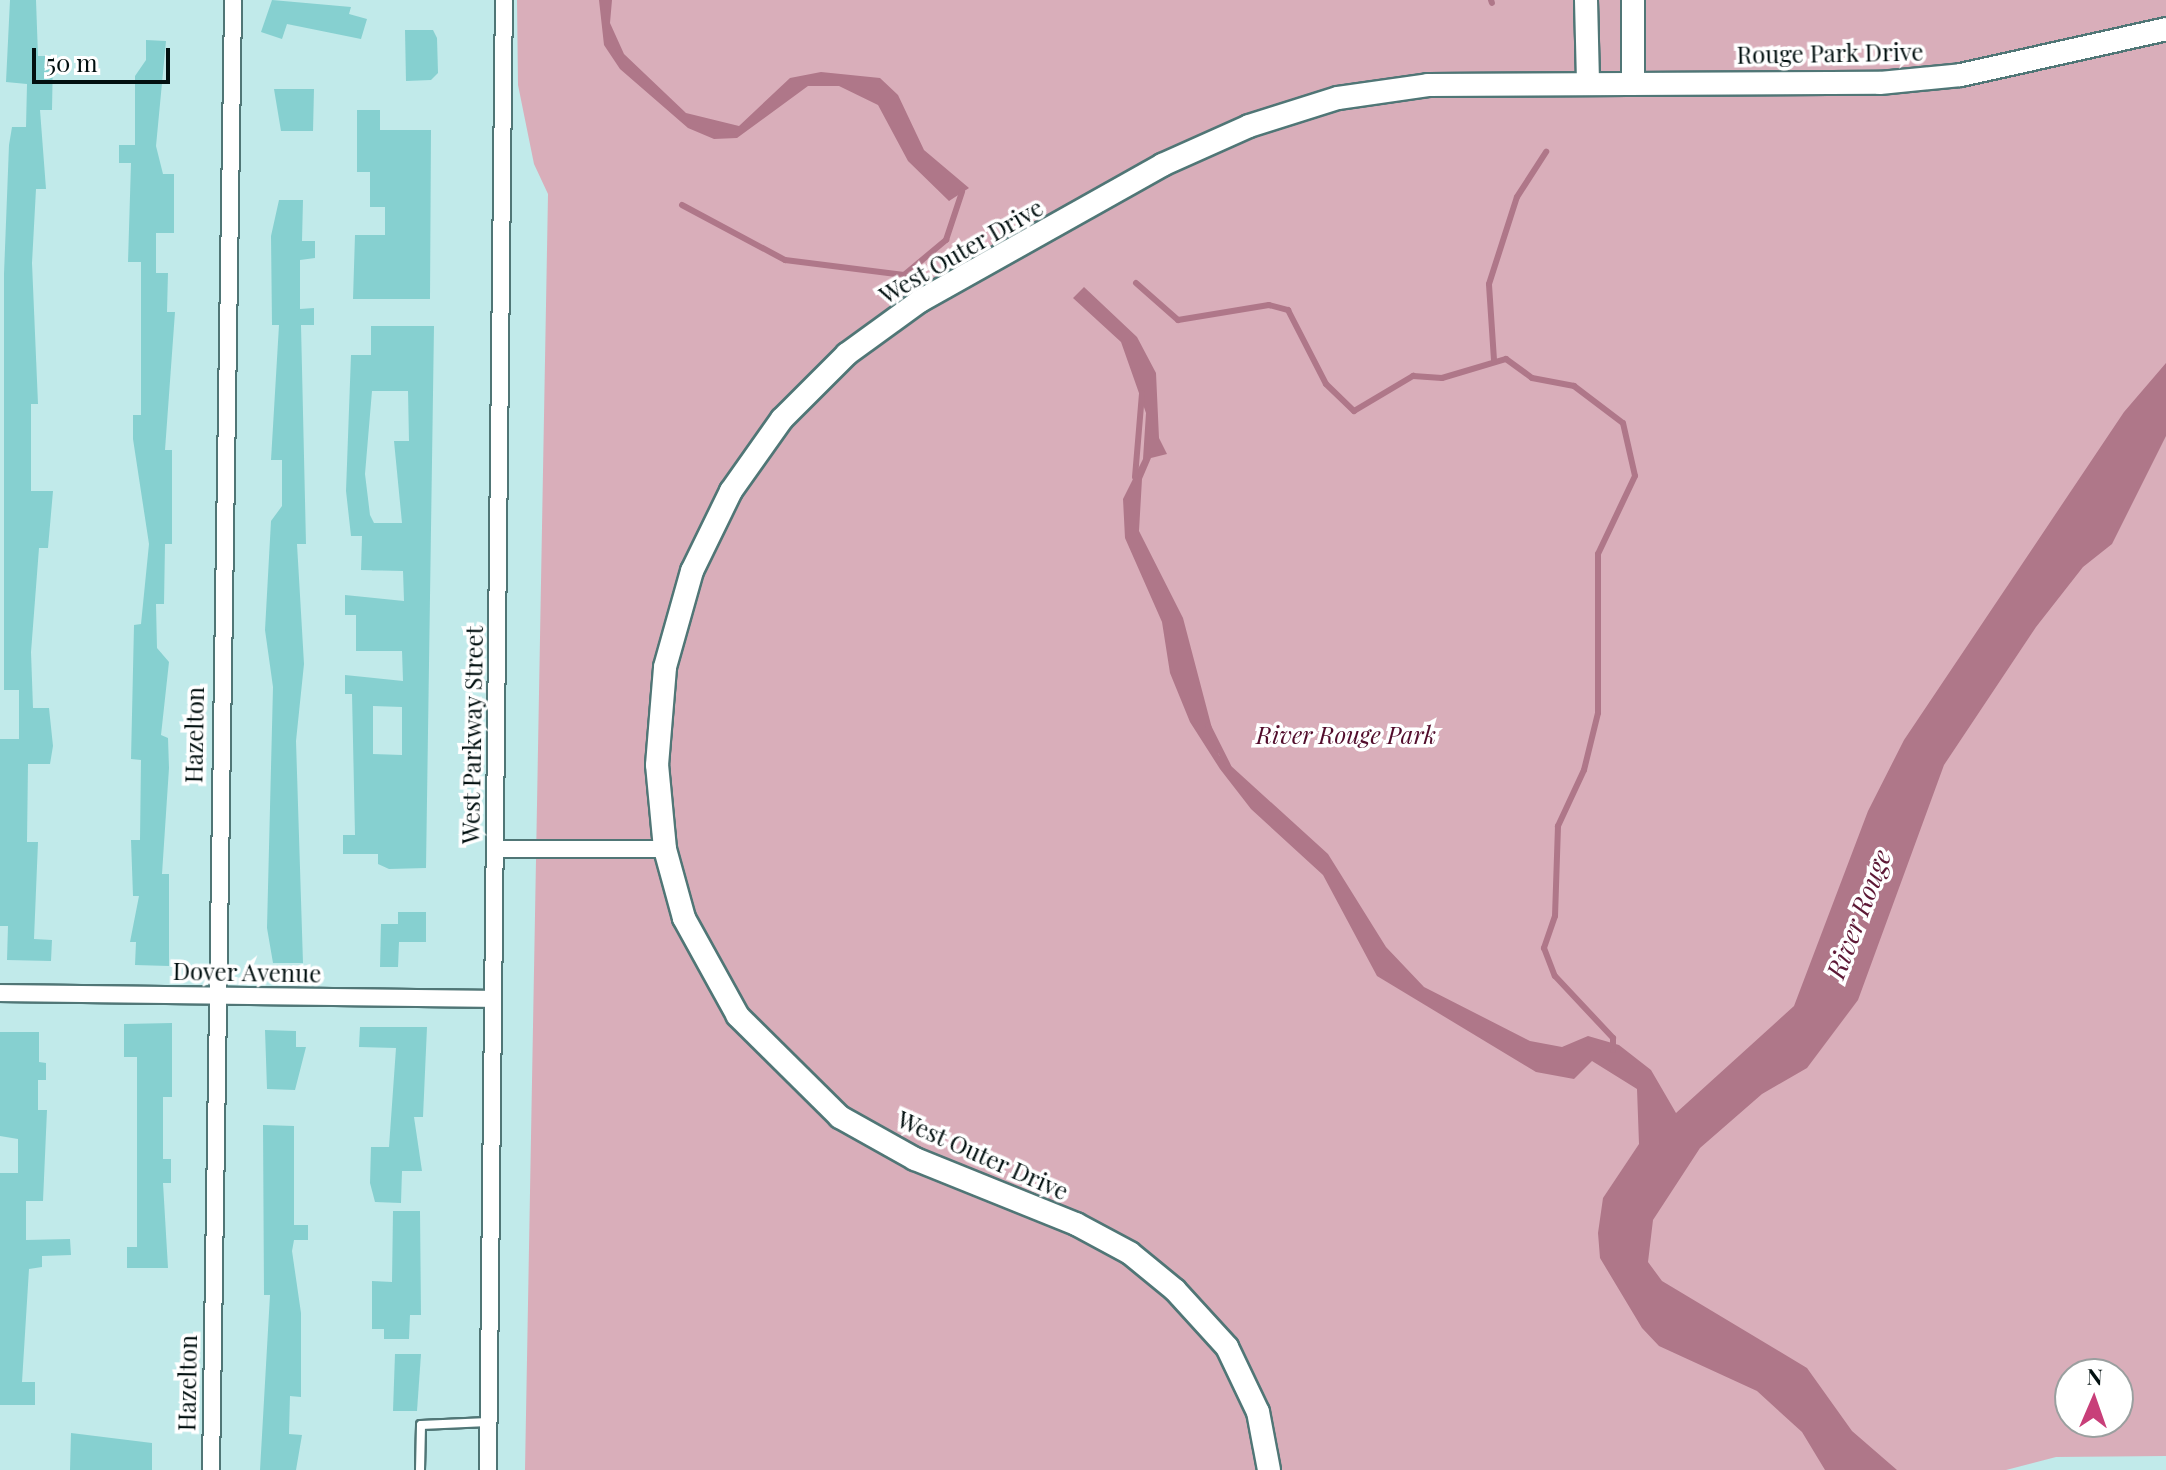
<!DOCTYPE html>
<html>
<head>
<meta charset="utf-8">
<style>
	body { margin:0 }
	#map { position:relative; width:2166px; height:1470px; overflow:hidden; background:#c1eaea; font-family:"Playfair Display",serif }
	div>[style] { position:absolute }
	.green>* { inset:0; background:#d9aeba }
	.water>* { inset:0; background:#af7789 }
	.stream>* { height:6px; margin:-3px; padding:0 3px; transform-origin:3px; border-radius:3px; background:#af7789 }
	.building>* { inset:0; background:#86d0d0 }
	.roads { filter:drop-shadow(2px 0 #507676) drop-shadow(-2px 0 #507676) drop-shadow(0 2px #507676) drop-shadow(0 -2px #507676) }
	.lane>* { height:8px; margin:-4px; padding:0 4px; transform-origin:4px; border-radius:4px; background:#fff }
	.street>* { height:16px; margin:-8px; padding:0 8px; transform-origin:8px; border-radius:8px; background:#fff }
	.secondary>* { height:22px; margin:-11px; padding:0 11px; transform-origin:11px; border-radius:11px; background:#fff }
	span { translate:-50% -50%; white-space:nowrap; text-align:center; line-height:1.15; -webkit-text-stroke:7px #fff; paint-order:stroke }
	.street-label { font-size:24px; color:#021010 }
	.park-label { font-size:24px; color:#510c2b; font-style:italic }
	.water-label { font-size:26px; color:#5d1835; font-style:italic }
	.north { position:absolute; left:2054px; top:1358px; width:80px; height:80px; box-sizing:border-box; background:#fff; border:2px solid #9a9f9f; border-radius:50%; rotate:2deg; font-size:22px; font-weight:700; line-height:32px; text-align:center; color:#021010 }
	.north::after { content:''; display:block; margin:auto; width:28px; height:36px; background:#c83f79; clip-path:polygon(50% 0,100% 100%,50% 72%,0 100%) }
	.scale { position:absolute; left:32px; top:48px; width:138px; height:36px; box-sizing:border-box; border:4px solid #021010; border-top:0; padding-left:10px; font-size:24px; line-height:28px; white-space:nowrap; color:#021010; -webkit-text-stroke:6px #fff; paint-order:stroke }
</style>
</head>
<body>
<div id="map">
	<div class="green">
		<i style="clip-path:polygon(evenodd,517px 0,2166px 0,2166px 1456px,2056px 1457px,2006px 1470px,525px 1470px,548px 194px,534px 164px,518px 85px,517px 0,2070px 1374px,2118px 1374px,2118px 1422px,2070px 1422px,2070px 1374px)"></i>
	</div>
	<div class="water">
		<i style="clip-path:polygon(599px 0,612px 0,610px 23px,624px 54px,686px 113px,739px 126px,790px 78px,821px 72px,880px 78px,898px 95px,924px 150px,969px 188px,949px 201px,908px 161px,878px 105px,839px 86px,808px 86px,737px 138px,714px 139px,688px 128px,620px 69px,604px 45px)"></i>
		<i style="clip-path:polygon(1084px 287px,1137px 337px,1156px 373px,1159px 438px,1167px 454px,1151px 458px,1142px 479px,1139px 531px,1183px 618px,1219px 755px,1328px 854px,1386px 947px,1424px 987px,1530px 1041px,1562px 1047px,1588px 1036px,1619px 1045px,1651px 1070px,1676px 1113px,1794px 1006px,1868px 811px,1904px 740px,2124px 412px,2166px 363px,2166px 436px,2112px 544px,2083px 567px,2036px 627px,1944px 765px,1858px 1000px,1807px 1068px,1762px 1094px,1700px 1148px,1653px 1220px,1648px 1262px,1662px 1281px,1807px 1368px,1852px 1431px,1897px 1470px,1825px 1470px,1802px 1432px,1757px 1391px,1659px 1346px,1642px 1328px,1600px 1258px,1598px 1233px,1603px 1198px,1639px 1144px,1637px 1089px,1592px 1061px,1574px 1079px,1536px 1072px,1377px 976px,1323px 875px,1251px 809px,1220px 769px,1190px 722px,1170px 673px,1162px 622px,1125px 538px,1123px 499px,1143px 459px,1146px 413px,1121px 342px,1073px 298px)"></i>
	</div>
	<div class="stream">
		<i style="left:1491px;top:0;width:3px;rotate:72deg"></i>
		<i style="left:682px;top:205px;width:117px;rotate:28.1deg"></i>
		<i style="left:785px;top:260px;width:120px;rotate:7.2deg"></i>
		<i style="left:904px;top:275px;width:55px;rotate:-39.8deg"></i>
		<i style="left:946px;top:240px;width:51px;rotate:-71.6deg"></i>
		<i style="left:1136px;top:283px;width:56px;rotate:41.4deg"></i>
		<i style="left:1178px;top:320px;width:92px;rotate:-9.4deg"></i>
		<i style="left:1269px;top:305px;width:20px;rotate:15deg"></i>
		<i style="left:1288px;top:310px;width:83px;rotate:62.8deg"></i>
		<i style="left:1326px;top:384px;width:39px;rotate:44deg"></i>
		<i style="left:1354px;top:411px;width:69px;rotate:-30.7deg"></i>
		<i style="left:1413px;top:376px;width:29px;rotate:4deg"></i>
		<i style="left:1442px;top:378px;width:67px;rotate:-16.5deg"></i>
		<i style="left:1506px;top:359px;width:32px;rotate:36deg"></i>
		<i style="left:1532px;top:378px;width:43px;rotate:10.8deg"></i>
		<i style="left:1574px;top:386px;width:61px;rotate:37.1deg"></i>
		<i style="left:1623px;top:423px;width:54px;rotate:77.2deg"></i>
		<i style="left:1635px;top:476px;width:86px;rotate:115.4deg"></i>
		<i style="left:1598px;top:554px;width:159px;rotate:90deg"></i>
		<i style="left:1598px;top:713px;width:59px;rotate:103.8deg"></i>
		<i style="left:1584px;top:770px;width:62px;rotate:114.9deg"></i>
		<i style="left:1558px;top:826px;width:90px;rotate:91.9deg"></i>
		<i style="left:1555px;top:916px;width:34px;rotate:109deg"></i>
		<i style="left:1544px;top:948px;width:30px;rotate:69deg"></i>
		<i style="left:1555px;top:976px;width:85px;rotate:46.9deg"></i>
		<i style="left:1613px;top:1038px;width:12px;rotate:90deg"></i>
		<i style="left:1494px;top:360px;width:76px;rotate:-93.8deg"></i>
		<i style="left:1489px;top:284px;width:91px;rotate:-72.2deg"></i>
		<i style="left:1517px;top:197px;width:54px;rotate:-57.2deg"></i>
		<i style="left:1135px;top:477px;width:84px;rotate:-85.2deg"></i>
		<i style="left:1208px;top:726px;width:45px;rotate:63.4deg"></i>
	</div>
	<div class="building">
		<i style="clip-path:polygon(10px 0,36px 0,38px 56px,53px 56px,52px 110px,40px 110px,46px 189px,36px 189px,32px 263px,38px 404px,31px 404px,31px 491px,53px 491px,48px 548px,39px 548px,31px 652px,33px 708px,49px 708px,53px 746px,50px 764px,28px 764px,27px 842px,38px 842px,34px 939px,52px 940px,51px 961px,7px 960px,8px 926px,0 926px,0 739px,19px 739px,19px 690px,4px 690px,4px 274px,9px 145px,12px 127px,26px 127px,27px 84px,6px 82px)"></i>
		<i style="clip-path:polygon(272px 0,351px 7px,349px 14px,367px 19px,361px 39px,287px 24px,282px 39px,261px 32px)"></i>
		<i style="clip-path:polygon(405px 30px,433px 30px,437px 38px,438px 73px,431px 80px,406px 81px)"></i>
		<i style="clip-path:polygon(146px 40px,166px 41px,156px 146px,163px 174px,174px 174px,174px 233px,156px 233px,156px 273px,168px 273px,167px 312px,175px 312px,165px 450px,172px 450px,172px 544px,165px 544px,164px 604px,156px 604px,157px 648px,169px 662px,161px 735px,168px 738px,169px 768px,162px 874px,169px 874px,169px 966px,135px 965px,136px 942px,130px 942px,139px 896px,133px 896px,131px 840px,140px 840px,141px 760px,131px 759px,134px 625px,141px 624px,149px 544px,133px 439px,133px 415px,141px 415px,141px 262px,128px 262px,131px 163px,119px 163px,119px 145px,135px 145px,135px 76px,146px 60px)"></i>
		<i style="clip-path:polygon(274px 89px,314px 89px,313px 131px,281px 131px)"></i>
		<i style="clip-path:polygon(357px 110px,380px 110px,380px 130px,431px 130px,430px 299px,353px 299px,355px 235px,385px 235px,385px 207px,370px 207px,370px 172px,357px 172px)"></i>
		<i style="clip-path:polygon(279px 200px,303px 200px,302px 241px,315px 241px,315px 258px,300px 260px,300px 309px,314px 308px,314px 325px,301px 325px,306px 544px,297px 544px,304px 664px,296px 741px,303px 963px,273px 963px,267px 928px,273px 687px,265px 630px,271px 521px,282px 506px,282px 460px,271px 460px,279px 325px,272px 325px,271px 236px)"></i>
		<i style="clip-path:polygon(evenodd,371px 326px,434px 326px,426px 868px,389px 869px,378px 864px,378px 854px,343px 854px,343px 835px,355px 835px,352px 694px,345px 694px,345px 675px,403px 681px,402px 651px,356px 651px,356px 615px,345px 615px,345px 595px,404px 601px,403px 571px,361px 570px,362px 536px,351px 536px,346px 491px,351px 355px,371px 355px,371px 326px,372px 391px,408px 391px,409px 441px,394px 441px,402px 523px,374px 523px,370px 515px,365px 474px,372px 391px,371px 326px,373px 706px,402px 707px,402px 755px,373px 754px,373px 706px)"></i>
		<i style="clip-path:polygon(398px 912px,426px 912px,426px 942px,399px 942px,398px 967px,380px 967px,381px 924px,398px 924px)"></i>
		<i style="clip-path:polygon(172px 1023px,172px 1097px,163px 1097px,163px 1159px,171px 1159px,171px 1183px,163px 1183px,168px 1268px,127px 1268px,127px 1247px,137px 1247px,137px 1057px,124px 1057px,124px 1024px)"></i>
		<i style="clip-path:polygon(360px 1027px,427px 1027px,423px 1117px,414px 1117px,422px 1171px,402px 1171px,401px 1203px,375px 1202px,370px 1183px,371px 1147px,389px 1147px,396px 1048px,359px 1047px)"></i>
		<i style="clip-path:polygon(265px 1030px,296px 1031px,296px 1047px,306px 1047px,295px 1090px,267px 1089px)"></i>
		<i style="clip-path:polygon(0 1032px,39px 1032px,39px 1062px,46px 1063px,46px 1080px,38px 1080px,38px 1110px,47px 1110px,43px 1201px,26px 1201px,26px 1240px,70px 1239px,71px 1255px,42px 1256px,42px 1267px,29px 1269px,22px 1382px,35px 1382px,35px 1405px,0 1405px,0 1173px,18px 1173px,18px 1139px,0 1136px)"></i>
		<i style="clip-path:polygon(263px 1125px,294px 1126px,294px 1225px,308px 1225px,308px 1240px,294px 1240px,292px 1251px,301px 1313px,301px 1397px,290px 1396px,289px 1434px,302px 1435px,296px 1470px,260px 1470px,270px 1295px,264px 1295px)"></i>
		<i style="clip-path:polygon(393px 1211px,420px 1211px,421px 1315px,410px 1315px,409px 1339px,384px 1339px,384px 1329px,372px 1329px,372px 1281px,392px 1282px)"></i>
		<i style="clip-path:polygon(395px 1354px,421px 1354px,417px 1411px,393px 1411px)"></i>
		<i style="clip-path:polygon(71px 1433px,152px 1443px,152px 1470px,70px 1470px)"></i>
	</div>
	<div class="roads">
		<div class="lane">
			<i style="left:420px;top:1470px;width:45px;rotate:-88.7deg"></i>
			<i style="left:421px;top:1425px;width:67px;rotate:-2.6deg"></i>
		</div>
		<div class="street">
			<i style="left:495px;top:849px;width:170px"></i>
			<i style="left:0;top:993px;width:493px;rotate:0.7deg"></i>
			<i style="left:211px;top:1470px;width:1470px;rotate:-89.14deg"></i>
			<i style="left:488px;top:1470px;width:1470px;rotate:-89.38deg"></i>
		</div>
		<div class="secondary">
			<i style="left:1586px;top:0;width:80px;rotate:88.6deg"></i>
			<i style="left:1633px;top:80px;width:80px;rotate:-90deg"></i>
			<i style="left:1269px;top:1470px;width:59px;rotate:-100.7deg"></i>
			<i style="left:1258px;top:1412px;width:72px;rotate:-115.5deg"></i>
			<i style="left:1227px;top:1347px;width:77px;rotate:-132.4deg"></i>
			<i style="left:1175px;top:1290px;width:58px;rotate:-140.6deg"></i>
			<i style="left:1130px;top:1253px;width:61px;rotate:-151.8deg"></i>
			<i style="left:1076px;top:1224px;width:174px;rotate:-158deg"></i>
			<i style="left:915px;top:1159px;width:86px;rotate:-150.8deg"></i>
			<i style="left:840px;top:1117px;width:144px;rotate:-135.3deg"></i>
			<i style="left:738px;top:1016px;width:112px;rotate:-118.9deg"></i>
			<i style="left:684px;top:918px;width:72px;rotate:-105.4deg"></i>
			<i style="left:665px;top:849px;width:84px;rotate:-95.4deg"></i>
			<i style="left:657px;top:765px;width:98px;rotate:-85.3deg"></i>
			<i style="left:665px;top:667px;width:100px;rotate:-74.3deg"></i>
			<i style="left:692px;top:571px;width:89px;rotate:-64deg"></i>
			<i style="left:731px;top:491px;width:88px;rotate:-54.7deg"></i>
			<i style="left:782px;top:419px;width:92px;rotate:-45deg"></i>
			<i style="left:847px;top:354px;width:90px;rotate:-36deg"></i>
			<i style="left:920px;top:301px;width:278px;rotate:-29.3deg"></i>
			<i style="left:1162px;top:165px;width:95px;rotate:-24.1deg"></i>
			<i style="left:1249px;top:126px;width:93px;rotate:-17.5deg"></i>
			<i style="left:1338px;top:98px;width:91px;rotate:-8.2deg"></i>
			<i style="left:1428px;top:85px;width:452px;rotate:-0.3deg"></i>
			<i style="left:1880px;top:83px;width:81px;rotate:-5.6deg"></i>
			<i style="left:1961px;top:75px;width:210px;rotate:-12.6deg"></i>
		</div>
	</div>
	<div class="street-label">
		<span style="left:1830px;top:53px;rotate:-1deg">Rouge Park Drive</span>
		<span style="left:961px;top:251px;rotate:-30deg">West Outer Drive</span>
		<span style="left:194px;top:735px;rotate:-89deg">Hazelton</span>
		<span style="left:472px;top:735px;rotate:-89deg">West Parkway Street</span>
		<span style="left:247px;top:972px;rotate:1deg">Dover Avenue</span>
		<span style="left:983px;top:1155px;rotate:24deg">West Outer Drive</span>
		<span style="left:187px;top:1383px;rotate:-89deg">Hazelton</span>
	</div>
	<div class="park-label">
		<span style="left:1346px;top:735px">River Rouge Park</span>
	</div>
	<div class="water-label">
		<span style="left:1858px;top:914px;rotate:-69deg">River Rouge</span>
	</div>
	<div class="north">N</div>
	<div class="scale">50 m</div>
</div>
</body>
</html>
